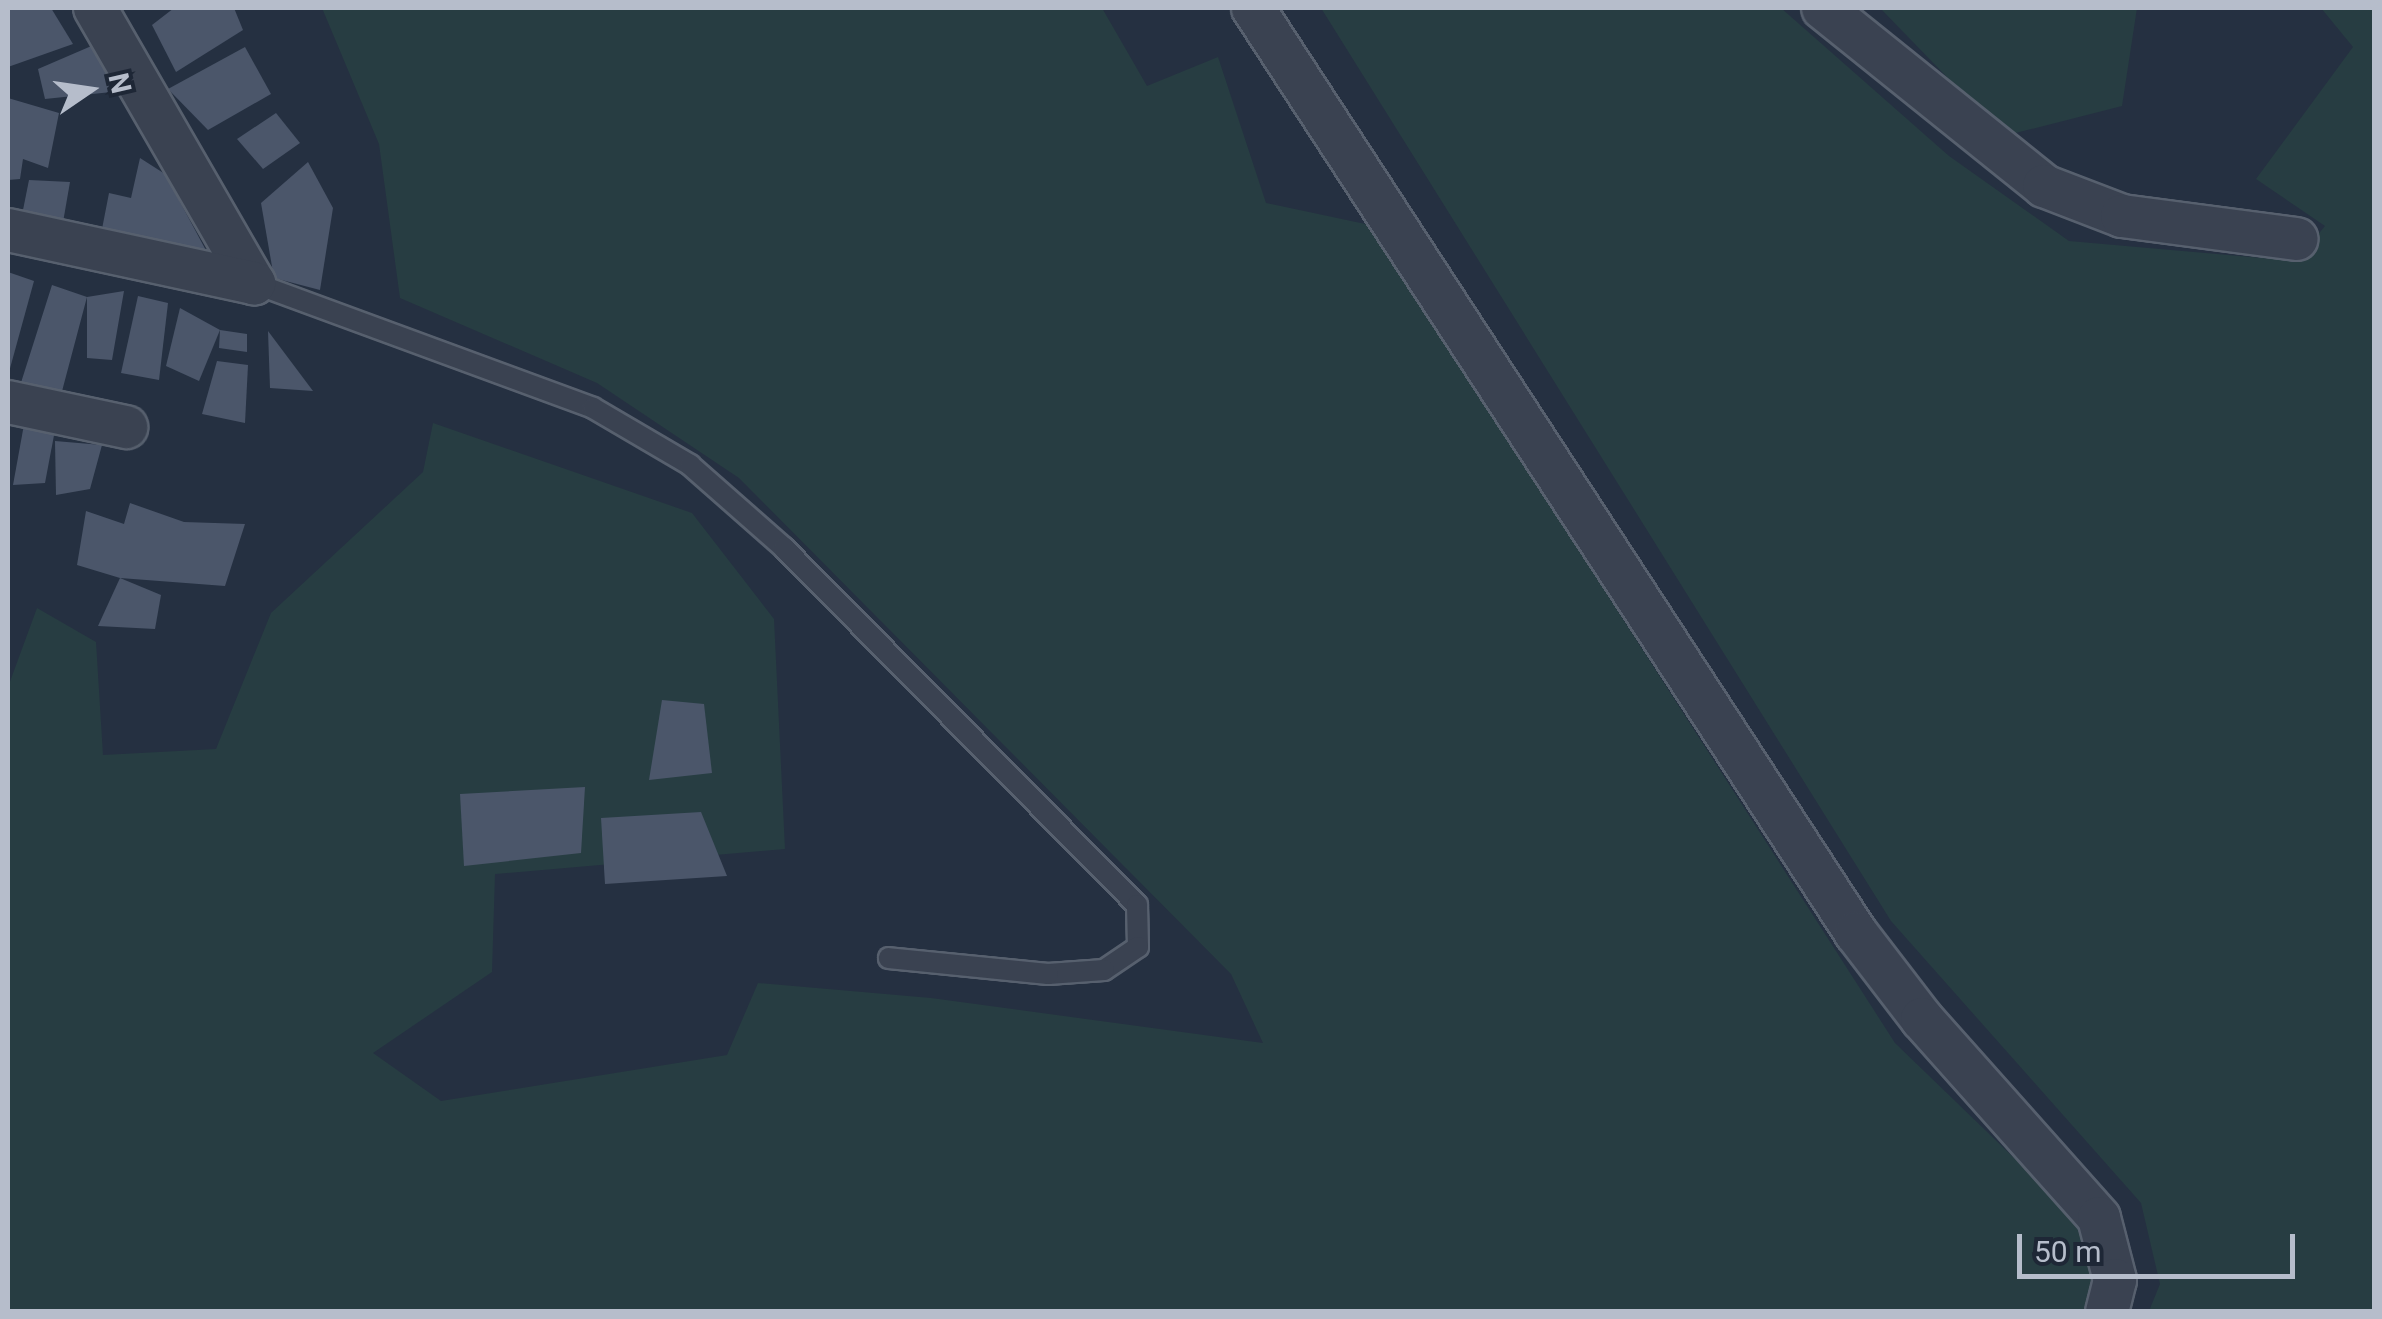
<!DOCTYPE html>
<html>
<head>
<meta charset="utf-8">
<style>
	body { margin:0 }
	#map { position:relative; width:2382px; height:1319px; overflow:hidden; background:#253041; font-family:Roboto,sans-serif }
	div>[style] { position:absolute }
	.green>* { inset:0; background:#273d42 }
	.building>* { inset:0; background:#4b566a }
	.roads { filter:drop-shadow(2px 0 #57606e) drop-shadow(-2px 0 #57606e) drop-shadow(0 2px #57606e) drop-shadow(0 -2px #57606e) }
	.service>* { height:20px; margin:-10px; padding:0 10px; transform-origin:10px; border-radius:10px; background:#3a4251 }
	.minor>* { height:42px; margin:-21px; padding:0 21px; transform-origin:21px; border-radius:21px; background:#3a4251 }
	span { translate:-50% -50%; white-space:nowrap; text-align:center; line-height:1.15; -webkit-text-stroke:8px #1e2736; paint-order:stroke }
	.frame { position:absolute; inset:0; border:10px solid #b6bdcb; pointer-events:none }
	.north { position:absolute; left:40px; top:40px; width:100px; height:100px; -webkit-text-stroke:8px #1e2736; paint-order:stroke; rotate:77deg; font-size:28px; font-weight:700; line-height:40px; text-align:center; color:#b6bdcb }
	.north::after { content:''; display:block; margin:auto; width:35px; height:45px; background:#b6bdcb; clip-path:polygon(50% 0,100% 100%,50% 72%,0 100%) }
	.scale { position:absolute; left:2017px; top:1234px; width:278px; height:45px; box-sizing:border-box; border:5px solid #b6bdcb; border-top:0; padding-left:12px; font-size:30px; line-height:35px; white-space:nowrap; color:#b6bdcb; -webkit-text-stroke:8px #1e2736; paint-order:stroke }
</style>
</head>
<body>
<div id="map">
	<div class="green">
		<i style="clip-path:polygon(322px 8px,1102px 8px,1147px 86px,1218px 57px,1266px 203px,1370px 225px,1895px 1043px,2068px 1210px,2104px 1262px,2095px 1312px,8px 1312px,8px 687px,37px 608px,96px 642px,103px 755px,216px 749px,271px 613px,423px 472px,433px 423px,692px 513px,774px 619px,785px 849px,495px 874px,492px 972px,373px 1053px,441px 1101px,727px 1055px,758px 983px,931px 998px,1263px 1043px,1231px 974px,739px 478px,597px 383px,400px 298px,379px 144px)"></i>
		<i style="clip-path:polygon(1321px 8px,1781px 8px,1949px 156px,2069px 241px,2296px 261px,2325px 226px,2256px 179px,2353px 47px,2321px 8px,2374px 8px,2374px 1311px,2149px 1311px,2160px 1284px,2141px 1203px,1891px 921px)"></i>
		<i style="clip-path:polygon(1880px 8px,2137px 8px,2122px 106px,2004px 136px)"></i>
	</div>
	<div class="building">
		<i style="clip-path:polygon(8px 8px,51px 8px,73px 44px,8px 67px)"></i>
		<i style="clip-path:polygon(174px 8px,234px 8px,243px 30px,176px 72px,152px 25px)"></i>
		<i style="clip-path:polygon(103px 41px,121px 91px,45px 99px,38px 69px)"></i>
		<i style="clip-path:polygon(245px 47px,271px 94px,208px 130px,168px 89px)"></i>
		<i style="clip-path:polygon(8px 98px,59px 113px,48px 168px,23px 159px,20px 179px,8px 180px)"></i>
		<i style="clip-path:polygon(276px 113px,300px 143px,263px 169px,237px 139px)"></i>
		<i style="clip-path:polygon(140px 158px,165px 174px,209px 256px,102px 229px,109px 193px,131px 198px)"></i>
		<i style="clip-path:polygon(308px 162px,333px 208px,320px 290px,274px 278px,261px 203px)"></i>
		<i style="clip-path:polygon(29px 180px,70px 182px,62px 228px,22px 215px)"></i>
		<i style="clip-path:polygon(8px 272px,34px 281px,9px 372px,8px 371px)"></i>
		<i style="clip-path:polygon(52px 285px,87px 297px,124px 291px,112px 360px,87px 358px,87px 297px,61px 395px,18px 392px)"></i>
		<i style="clip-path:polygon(138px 296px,168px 303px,159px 380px,121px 373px)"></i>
		<i style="clip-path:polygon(180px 308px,220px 330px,199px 381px,166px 366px)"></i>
		<i style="clip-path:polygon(220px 330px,247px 334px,247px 352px,219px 348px)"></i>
		<i style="clip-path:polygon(268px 331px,313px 391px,270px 388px)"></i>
		<i style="clip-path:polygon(217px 361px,248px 365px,245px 423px,202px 414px)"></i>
		<i style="clip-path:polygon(27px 408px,58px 414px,45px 483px,13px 485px)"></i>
		<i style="clip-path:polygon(55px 441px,102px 445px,90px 489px,56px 495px)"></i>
		<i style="clip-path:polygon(130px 503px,184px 522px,245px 524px,225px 586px,120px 578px,77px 565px,86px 511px,124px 524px)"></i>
		<i style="clip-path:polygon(120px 578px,161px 595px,155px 629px,98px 626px)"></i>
		<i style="clip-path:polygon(662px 700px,704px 704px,712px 773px,649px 780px)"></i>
		<i style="clip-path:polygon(585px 787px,581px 853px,464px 866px,460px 794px)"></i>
		<i style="clip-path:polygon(701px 812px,727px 876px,605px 884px,601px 818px)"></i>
	</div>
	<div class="roads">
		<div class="service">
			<i style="left:254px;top:283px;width:361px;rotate:20.2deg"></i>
			<i style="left:593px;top:408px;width:113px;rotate:30.4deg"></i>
			<i style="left:690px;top:465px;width:125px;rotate:41.4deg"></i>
			<i style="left:784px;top:548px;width:502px;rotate:45.32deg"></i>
			<i style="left:1137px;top:905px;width:42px;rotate:88.6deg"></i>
			<i style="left:1138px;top:947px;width:41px;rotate:145.9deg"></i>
			<i style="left:1104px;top:970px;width:56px;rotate:175.9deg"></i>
			<i style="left:1048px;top:974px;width:160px;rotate:-174.3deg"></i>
		</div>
		<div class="minor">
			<i style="left:95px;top:8px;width:318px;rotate:60deg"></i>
			<i style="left:1253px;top:8px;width:1104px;rotate:56.9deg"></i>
			<i style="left:1856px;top:933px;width:108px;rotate:52.5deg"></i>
			<i style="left:1922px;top:1019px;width:266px;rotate:48.3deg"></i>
			<i style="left:2099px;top:1218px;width:64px;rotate:75.5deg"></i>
			<i style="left:2115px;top:1280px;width:33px;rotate:104deg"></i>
			<i style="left:1823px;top:8px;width:284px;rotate:38.8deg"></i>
			<i style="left:2044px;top:186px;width:84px;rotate:21deg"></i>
			<i style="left:2122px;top:216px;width:176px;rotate:7.5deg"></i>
			<i style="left:8px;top:230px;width:252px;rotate:12.2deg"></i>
			<i style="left:8px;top:402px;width:121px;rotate:12deg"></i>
		</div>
	</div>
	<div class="frame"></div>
	<div class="north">N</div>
	<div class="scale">50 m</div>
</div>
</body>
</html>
